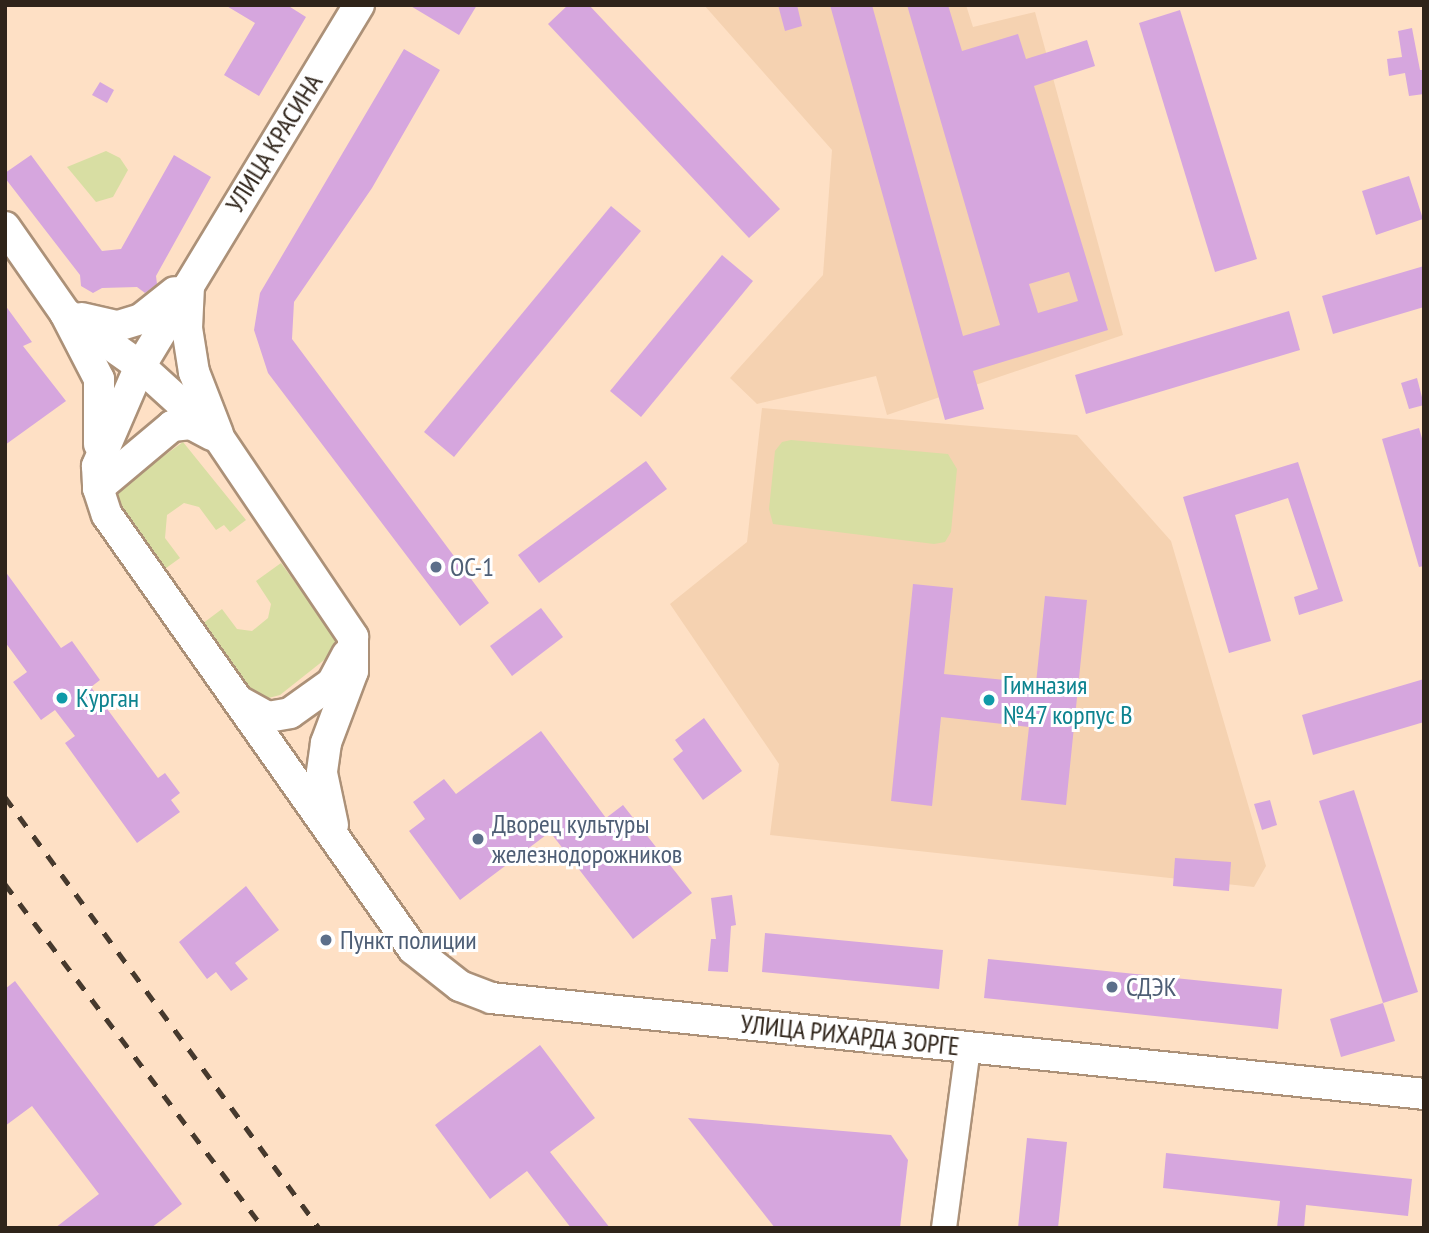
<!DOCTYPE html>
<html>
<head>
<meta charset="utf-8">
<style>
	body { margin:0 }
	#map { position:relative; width:1429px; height:1233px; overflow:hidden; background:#fee0c5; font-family:"PT Sans Narrow",sans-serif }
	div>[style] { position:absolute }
	.built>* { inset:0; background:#f5d2b1 }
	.green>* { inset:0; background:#d8dea3 }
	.building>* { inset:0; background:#d6a6de }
	.roads { filter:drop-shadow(2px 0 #ac9178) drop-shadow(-2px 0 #ac9178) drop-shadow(0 2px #ac9178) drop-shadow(0 -2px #ac9178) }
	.minor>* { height:24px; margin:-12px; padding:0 12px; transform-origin:12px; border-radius:12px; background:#fff }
	.major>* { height:30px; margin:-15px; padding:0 15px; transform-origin:15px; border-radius:15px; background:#fff }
	.rail>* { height:5px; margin-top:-2.5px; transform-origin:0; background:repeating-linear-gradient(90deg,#46392d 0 12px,transparent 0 24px) }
	.dots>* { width:19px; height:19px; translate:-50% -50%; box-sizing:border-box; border:4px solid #fff; border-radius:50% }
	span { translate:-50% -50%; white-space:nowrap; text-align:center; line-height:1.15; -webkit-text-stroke:6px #fff; paint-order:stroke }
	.street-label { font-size:26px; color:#2f241a }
	.service-label { font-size:26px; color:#4e5e75 }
	.left { translate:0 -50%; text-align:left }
	.culture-label { font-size:26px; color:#0d838f }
	.frame { position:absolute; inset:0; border:7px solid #2f241a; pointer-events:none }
</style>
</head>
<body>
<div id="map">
	<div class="built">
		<i style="clip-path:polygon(704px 5px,966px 5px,973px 27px,1035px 12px,1123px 335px,887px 415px,876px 376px,757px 404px,730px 378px,823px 275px,832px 150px)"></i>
		<i style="clip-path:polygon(762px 408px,1077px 435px,1171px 541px,1266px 866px,1254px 887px,770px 835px,779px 764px,670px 604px,747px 542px)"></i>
	</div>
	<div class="green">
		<i style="clip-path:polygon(106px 151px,120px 158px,128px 170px,113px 197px,96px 202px,67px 167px)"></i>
		<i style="clip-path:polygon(791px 440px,948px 454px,957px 469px,951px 532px,945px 542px,934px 544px,773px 524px,769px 509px,775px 451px,782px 442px)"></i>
		<i style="clip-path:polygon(183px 442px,246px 520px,230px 532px,224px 525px,216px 530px,199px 507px,184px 503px,167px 515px,165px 538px,180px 558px,162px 571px,116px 508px,114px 497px,118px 489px)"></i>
		<i style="clip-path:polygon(281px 563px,337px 639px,338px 649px,280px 695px,265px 699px,254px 693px,202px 624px,222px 609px,237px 629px,252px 631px,268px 618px,271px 604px,256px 581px)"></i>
	</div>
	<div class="building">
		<i style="clip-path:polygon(225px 5px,287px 5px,306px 17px,259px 96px,224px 75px,255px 23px)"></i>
		<i style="clip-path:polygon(409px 5px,477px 5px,459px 35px)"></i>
		<i style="clip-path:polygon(568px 5px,589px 5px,780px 209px,749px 238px,548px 24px)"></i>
		<i style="clip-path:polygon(778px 5px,797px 5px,802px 26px,785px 31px)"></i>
		<i style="clip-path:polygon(evenodd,830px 5px,872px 5px,963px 336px,1000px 325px,907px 5px,948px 5px,962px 51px,1018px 34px,1026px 59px,1087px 40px,1095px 66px,1034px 86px,1108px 330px,973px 371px,984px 409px,945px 420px,830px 5px,1069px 272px,1078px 301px,1038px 313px,1029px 284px,1069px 272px)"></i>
		<i style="clip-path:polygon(1180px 10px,1257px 259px,1215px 272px,1139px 23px)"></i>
		<i style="clip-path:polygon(1412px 28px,1420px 70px,1424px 70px,1424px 94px,1409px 96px,1405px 73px,1389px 76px,1387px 59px,1402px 57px,1398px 31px)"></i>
		<i style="clip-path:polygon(404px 49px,440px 70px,372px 188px,294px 302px,292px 339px,489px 603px,460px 626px,268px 373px,254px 330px,260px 293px)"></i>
		<i style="clip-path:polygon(100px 82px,114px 90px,107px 103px,92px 95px)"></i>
		<i style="clip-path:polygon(31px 155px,102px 251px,121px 249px,174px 155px,211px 177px,156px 276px,157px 284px,145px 293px,137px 287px,102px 288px,93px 293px,81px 286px,80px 275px,5px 178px,5px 173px)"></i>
		<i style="clip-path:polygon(1409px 176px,1423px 219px,1376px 235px,1362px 191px)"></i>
		<i style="clip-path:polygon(611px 206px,641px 231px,454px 457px,424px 432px)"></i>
		<i style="clip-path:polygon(722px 255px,753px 281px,641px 417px,610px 391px)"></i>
		<i style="clip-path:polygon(1424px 266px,1424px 307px,1333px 334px,1322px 296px)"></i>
		<i style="clip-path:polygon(5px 305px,32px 342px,23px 346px,66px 401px,5px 445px)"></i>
		<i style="clip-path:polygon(1289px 311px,1300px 350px,1086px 414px,1075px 375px)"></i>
		<i style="clip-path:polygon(1417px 378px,1424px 405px,1409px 409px,1401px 383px)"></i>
		<i style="clip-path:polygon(1419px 428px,1424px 445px,1424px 566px,1419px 567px,1382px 439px)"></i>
		<i style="clip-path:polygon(646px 461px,667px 489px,539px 583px,518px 555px)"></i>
		<i style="clip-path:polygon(1298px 462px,1343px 601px,1299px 615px,1294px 597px,1318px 589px,1288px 498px,1235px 515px,1271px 641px,1229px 653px,1183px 497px)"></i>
		<i style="clip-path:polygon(5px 571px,61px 648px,72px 641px,100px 680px,91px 687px,158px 778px,165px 773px,180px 793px,171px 800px,180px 812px,137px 843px,65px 743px,75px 736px,55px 710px,41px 720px,13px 682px,27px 672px,5px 642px)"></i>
		<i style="clip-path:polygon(913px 584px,953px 588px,944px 674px,1036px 683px,1045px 596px,1087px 600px,1066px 805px,1021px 800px,1029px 727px,941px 717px,932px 806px,891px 801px)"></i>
		<i style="clip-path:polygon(541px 608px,563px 637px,512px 676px,490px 646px)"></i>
		<i style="clip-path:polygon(1424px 679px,1424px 722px,1313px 755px,1302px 715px)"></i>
		<i style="clip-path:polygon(704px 718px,742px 771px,703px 800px,673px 759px,683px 751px,675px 740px)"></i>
		<i style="clip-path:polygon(541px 731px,606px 818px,623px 805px,692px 893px,633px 939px,550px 832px,460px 900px,409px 831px,425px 819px,413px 802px,444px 779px,456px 794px)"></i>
		<i style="clip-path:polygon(1354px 790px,1418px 992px,1383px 1003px,1319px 801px)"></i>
		<i style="clip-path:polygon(1270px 800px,1277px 825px,1262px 830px,1254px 804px)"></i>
		<i style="clip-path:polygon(1175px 858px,1231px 862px,1229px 891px,1173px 886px)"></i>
		<i style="clip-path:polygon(246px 886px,279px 930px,235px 963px,248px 979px,231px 991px,216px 972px,207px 979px,179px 942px)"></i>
		<i style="clip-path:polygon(732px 895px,736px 925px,731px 926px,728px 972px,708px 971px,711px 939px,716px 939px,711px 898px)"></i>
		<i style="clip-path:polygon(765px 933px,943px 950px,939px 989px,762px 972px)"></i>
		<i style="clip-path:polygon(988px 959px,1282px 989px,1278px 1029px,984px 998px)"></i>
		<i style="clip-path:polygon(15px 981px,182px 1204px,151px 1228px,55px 1228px,99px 1194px,32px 1106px,5px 1126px,5px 989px)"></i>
		<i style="clip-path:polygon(1383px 1003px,1395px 1041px,1341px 1057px,1330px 1019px)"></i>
		<i style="clip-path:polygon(540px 1045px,595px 1118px,550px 1152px,610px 1228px,571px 1228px,527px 1171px,490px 1199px,435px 1125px)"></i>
		<i style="clip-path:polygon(688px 1118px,891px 1135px,908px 1160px,900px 1228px,775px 1228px)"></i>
		<i style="clip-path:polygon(1027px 1138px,1067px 1142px,1058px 1228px,1018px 1228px)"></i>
		<i style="clip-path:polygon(1166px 1153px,1412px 1179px,1408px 1216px,1306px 1205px,1304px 1228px,1277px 1228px,1280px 1201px,1163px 1188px)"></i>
	</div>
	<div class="roads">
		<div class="minor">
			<i style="left:944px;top:1228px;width:183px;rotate:-82.4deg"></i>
		</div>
		<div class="major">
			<i style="left:359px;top:5px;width:422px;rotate:121.2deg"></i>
			<i style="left:140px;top:366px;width:109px;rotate:113.3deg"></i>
			<i style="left:97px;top:466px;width:22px;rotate:87deg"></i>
			<i style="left:98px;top:488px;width:28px;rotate:72deg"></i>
			<i style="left:107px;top:515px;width:531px;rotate:54.81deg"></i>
			<i style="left:413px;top:949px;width:60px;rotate:38.2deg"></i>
			<i style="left:460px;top:986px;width:33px;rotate:21deg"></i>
			<i style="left:491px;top:998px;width:938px;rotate:5.87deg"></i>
			<i style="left:5px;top:227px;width:105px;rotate:55.1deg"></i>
			<i style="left:65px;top:313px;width:74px;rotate:62.7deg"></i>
			<i style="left:99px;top:379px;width:65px;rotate:90deg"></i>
			<i style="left:189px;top:286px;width:42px;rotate:92.7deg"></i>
			<i style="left:187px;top:328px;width:45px;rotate:81deg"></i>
			<i style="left:194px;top:372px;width:66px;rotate:68.8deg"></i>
			<i style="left:65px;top:313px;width:92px;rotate:35.2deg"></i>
			<i style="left:140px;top:366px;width:107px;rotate:42.3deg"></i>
			<i style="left:219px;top:438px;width:240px;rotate:56deg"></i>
			<i style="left:353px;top:637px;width:34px;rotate:90deg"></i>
			<i style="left:353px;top:671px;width:77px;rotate:110.6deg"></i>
			<i style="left:326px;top:743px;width:30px;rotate:98deg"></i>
			<i style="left:322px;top:773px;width:53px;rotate:78.1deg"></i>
			<i style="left:82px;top:318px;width:37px;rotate:13deg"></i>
			<i style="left:118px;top:326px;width:24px;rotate:-17deg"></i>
			<i style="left:141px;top:319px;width:43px;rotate:-38.5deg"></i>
			<i style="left:98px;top:488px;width:97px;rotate:-40deg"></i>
			<i style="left:172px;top:426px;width:19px;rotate:-6deg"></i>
			<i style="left:191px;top:424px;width:24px;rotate:28deg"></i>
			<i style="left:239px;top:701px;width:33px;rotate:29deg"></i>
			<i style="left:268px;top:717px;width:22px;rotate:-10deg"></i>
			<i style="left:290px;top:713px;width:52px;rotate:-35.5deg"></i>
			<i style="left:332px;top:683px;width:32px;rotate:-62deg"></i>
		</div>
	</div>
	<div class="rail">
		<i style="left:5px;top:797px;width:533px;rotate:53.93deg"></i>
		<i style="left:5px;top:884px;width:430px;rotate:53.1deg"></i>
	</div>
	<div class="dots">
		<i style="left:436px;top:567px;background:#5c6f8a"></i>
		<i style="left:62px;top:698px;background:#0f9aa8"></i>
		<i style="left:989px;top:700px;background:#0f9aa8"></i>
		<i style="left:478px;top:839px;background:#5c6f8a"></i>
		<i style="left:326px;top:940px;background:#5c6f8a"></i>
		<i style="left:1112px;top:987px;background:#5c6f8a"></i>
	</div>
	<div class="street-label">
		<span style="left:274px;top:143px;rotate:-58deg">УЛИЦА КРАСИНА</span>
		<span style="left:850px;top:1035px;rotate:6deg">УЛИЦА РИХАРДА ЗОРГЕ</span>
	</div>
	<div class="service-label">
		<span class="left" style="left:450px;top:567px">ОС-1</span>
		<span class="left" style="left:492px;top:839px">Дворец культуры<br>железнодорожников</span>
		<span class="left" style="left:340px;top:940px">Пункт полиции</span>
		<span class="left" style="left:1126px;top:987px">СДЭК</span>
	</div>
	<div class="culture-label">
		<span class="left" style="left:1003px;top:700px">Гимназия<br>№47 корпус В</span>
		<span class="left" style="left:76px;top:698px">Курган</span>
	</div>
	<div class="frame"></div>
</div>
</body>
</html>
